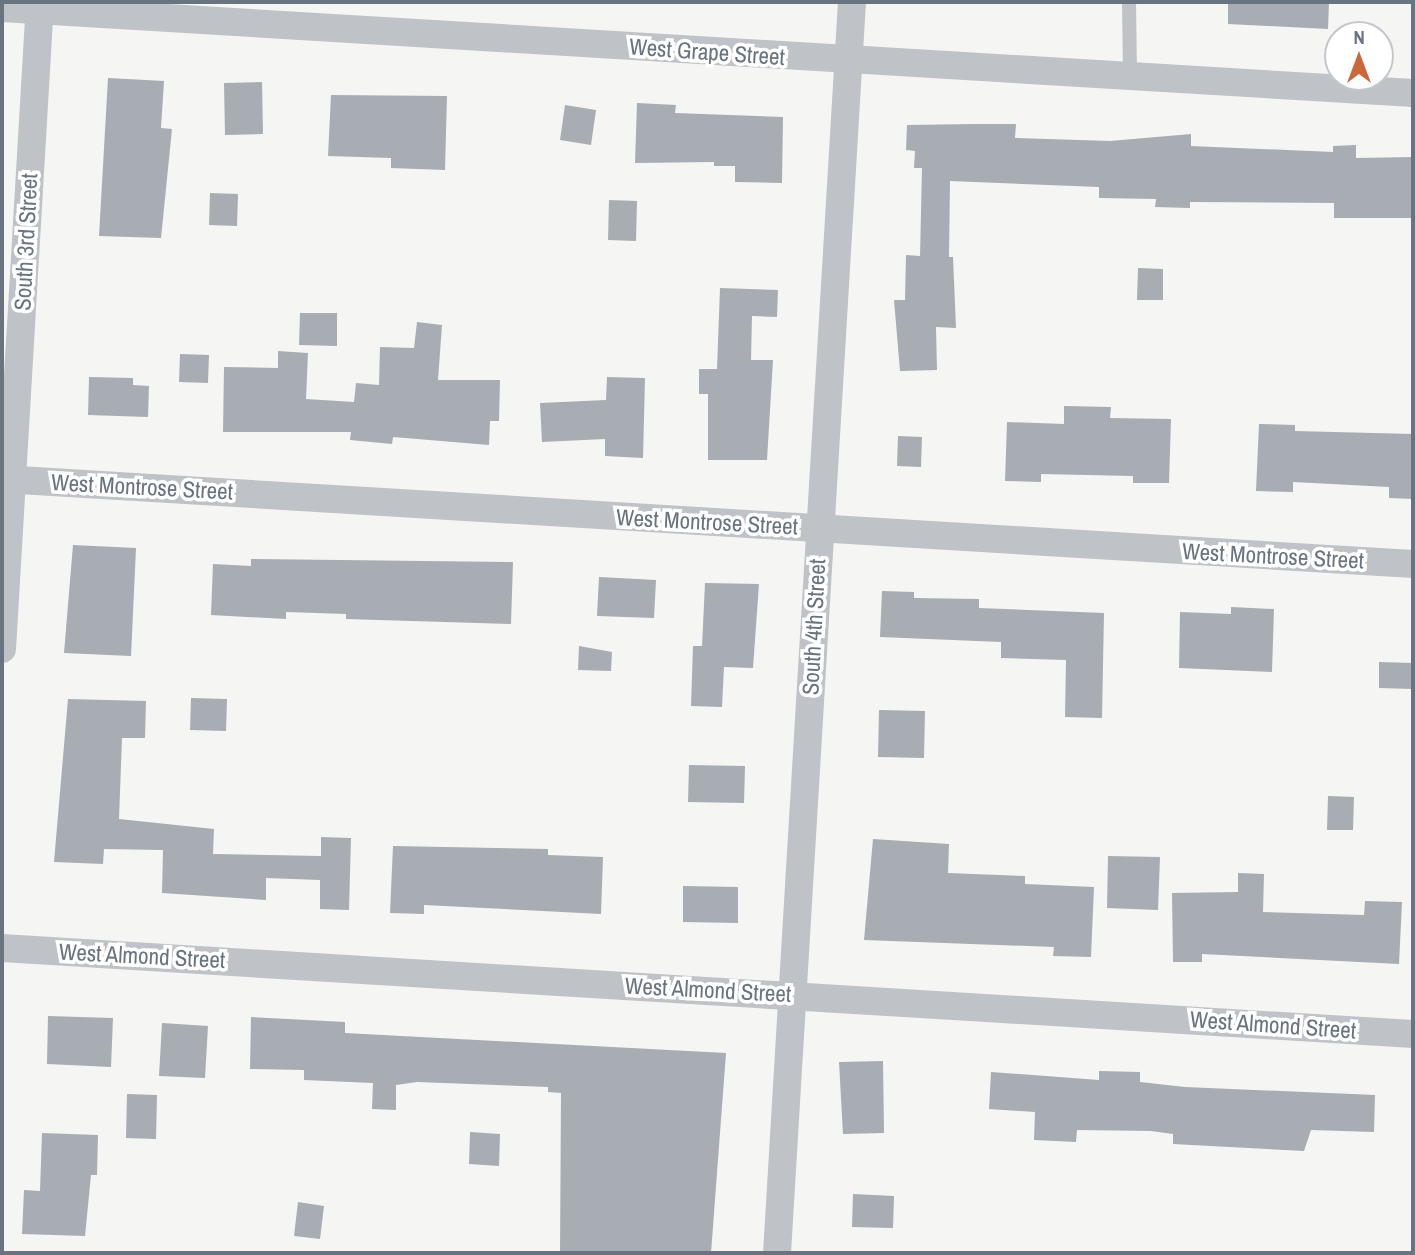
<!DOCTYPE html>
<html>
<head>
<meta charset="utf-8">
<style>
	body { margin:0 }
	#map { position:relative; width:1415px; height:1255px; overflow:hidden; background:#f5f5f3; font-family:"Archivo Narrow",sans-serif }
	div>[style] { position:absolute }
	.building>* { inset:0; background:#a7adb2 }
	.service>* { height:14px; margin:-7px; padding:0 7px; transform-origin:7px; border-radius:7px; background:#bfc2c6 }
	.minor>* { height:28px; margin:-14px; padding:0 14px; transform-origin:14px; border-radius:14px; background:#bfc2c6 }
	span { translate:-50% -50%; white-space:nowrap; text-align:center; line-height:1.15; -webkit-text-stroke:7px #fff; paint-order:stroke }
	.street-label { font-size:23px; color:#687480 }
	.frame { position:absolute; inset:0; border:4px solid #687480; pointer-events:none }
	.north { position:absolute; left:1324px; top:21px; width:70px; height:70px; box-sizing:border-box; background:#fff; border:2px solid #c3c7cc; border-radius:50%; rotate:0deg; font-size:19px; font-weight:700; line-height:28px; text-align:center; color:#687480 }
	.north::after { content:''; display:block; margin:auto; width:24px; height:32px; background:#cc673c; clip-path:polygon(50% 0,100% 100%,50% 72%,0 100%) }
</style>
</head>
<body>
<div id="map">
	<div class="building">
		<i style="clip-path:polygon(1228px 2px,1329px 2px,1328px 29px,1228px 24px)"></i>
		<i style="clip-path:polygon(108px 78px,164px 81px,161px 128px,172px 129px,161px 238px,99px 236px)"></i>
		<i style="clip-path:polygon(262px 82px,263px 134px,225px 135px,224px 83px)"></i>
		<i style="clip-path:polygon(331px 95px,447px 96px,445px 170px,391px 168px,391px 158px,328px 156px)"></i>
		<i style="clip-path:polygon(637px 103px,676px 105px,675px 113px,783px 117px,782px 183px,735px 182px,735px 166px,714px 166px,714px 162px,635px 163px)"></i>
		<i style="clip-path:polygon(565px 105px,596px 110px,591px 145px,560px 140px)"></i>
		<i style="clip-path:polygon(976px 124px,1016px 124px,1015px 138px,1110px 141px,1191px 134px,1191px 146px,1333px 152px,1333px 146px,1356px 145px,1356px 158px,1413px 157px,1413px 218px,1334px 218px,1334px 203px,1190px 202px,1190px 208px,1155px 207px,1156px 199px,1099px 198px,1099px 187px,950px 181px,949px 257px,953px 257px,956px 328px,936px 327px,937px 370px,900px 371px,894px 300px,905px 300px,906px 255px,920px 256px,922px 168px,914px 168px,915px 151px,906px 150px,907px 125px)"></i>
		<i style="clip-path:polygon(210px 193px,238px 194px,237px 226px,209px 225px)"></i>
		<i style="clip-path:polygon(609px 200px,637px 201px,636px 241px,608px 240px)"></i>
		<i style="clip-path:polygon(1138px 268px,1163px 269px,1163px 300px,1137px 300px)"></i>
		<i style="clip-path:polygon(720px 288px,778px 290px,777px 317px,752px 316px,751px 360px,773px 360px,767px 460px,708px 460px,708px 394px,699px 394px,699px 369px,717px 369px)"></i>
		<i style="clip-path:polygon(300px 313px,337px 313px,337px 346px,299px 345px)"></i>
		<i style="clip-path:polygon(417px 322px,442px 325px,438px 380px,500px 380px,499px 421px,490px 421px,489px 445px,393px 437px,392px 444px,350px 440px,351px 432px,223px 432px,224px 367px,278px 368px,278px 351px,308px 353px,306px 399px,354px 402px,356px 383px,379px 385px,380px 347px,414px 348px)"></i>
		<i style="clip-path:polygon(180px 354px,209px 355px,208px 383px,179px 382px)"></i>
		<i style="clip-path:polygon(89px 377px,133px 378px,133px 385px,149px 386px,148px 417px,88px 415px)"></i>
		<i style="clip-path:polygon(607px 377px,645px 378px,643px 458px,605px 456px,605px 439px,542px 442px,540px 403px,606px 400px)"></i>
		<i style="clip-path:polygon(1064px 406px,1111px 407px,1110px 418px,1171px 419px,1169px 483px,1133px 483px,1133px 476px,1041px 474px,1041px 482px,1005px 481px,1007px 422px,1064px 424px)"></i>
		<i style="clip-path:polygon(1259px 424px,1295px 425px,1295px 431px,1413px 434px,1413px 499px,1389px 498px,1389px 487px,1293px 482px,1293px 492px,1256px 491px)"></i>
		<i style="clip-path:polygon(898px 436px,922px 437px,921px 467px,897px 466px)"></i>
		<i style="clip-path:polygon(73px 545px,136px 548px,131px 656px,64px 653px)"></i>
		<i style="clip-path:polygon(251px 559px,513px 562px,511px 624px,346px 619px,346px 614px,286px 612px,286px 619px,211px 615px,213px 564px,251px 566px)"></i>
		<i style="clip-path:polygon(599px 577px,656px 580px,654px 618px,597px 616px)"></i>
		<i style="clip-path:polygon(705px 583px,759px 584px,753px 668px,724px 667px,722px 707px,691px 706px,693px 646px,702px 646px)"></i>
		<i style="clip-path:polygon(882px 591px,914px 592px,914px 598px,979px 599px,979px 608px,1104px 613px,1102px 718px,1065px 717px,1066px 660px,1001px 658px,1001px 642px,880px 637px)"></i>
		<i style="clip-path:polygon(1231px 607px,1274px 609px,1272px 672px,1179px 668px,1180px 612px,1231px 614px)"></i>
		<i style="clip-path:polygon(579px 646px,612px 652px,611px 671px,578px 670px)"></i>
		<i style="clip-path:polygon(1379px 662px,1413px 663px,1413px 689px,1379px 688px)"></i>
		<i style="clip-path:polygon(191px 698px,227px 699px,226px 731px,190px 730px)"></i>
		<i style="clip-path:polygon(68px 699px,146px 701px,145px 738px,122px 738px,119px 819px,214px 829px,213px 854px,321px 856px,321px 837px,351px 838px,349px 910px,320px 909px,320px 880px,266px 878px,266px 900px,162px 893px,163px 850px,104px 849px,103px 864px,54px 862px)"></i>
		<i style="clip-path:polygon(879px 710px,925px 711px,924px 758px,878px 757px)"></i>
		<i style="clip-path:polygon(689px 765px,745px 766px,744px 803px,688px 802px)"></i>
		<i style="clip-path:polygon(1328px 796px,1354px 797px,1353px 830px,1327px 830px)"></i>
		<i style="clip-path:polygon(873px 839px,949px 844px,948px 873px,1025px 876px,1025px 884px,1094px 887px,1091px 957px,1053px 956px,1054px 947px,864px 940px)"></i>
		<i style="clip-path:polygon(393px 846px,548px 849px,548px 855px,603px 857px,601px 914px,424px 905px,424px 914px,390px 913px)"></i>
		<i style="clip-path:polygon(1108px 856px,1160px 857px,1158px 910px,1107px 908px)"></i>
		<i style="clip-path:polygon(1238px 873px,1264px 874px,1263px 912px,1364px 915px,1365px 901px,1402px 902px,1399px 964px,1202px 954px,1202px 962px,1173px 962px,1172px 893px,1238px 892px)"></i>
		<i style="clip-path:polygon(683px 886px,738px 887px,738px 923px,683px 922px)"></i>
		<i style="clip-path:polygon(48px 1016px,113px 1018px,111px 1067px,47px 1064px)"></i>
		<i style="clip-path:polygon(251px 1017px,345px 1022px,345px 1033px,726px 1053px,711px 1253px,560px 1253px,561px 1093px,548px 1092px,548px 1087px,417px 1082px,396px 1085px,396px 1110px,372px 1109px,373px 1083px,304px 1080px,304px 1070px,250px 1069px)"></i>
		<i style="clip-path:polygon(162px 1023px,208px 1026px,205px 1078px,159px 1076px)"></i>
		<i style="clip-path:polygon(883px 1061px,884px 1133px,843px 1134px,839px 1062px)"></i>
		<i style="clip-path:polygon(1099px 1071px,1140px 1072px,1140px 1082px,1185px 1087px,1375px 1095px,1374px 1132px,1311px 1130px,1304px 1151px,1173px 1144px,1173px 1134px,1151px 1131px,1077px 1130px,1076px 1142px,1034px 1140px,1035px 1112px,989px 1109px,991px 1072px,1099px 1080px)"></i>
		<i style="clip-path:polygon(127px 1094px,157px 1095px,156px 1139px,126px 1138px)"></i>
		<i style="clip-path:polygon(470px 1132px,500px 1134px,499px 1166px,469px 1164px)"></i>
		<i style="clip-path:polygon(42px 1133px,98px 1135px,97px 1175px,91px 1175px,85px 1236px,22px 1234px,24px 1190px,40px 1191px)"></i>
		<i style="clip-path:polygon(853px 1194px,894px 1196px,893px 1228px,852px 1227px)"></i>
		<i style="clip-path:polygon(298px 1202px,324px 1206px,320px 1239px,294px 1236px)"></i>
	</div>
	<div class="service">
		<i style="left:1129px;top:2px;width:75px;rotate:89.2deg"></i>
	</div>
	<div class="minor">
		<i style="left:2px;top:8px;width:1414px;rotate:3.45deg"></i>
		<i style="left:2px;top:479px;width:1414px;rotate:3.45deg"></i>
		<i style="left:2px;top:649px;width:648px;rotate:-86.64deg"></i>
		<i style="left:2px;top:948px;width:1414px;rotate:3.49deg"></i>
		<i style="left:777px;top:1253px;width:1253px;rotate:-86.57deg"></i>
	</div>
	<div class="street-label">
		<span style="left:707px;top:52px;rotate:4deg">West Grape Street</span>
		<span style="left:26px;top:242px;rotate:-87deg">South 3rd Street</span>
		<span style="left:142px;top:487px;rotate:3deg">West Montrose Street</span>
		<span style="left:707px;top:522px;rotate:3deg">West Montrose Street</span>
		<span style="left:1273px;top:556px;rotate:3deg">West Montrose Street</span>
		<span style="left:814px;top:627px;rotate:-87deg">South 4th Street</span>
		<span style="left:142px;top:956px;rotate:3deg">West Almond Street</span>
		<span style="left:708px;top:990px;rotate:3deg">West Almond Street</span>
		<span style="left:1273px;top:1025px;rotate:4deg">West Almond Street</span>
	</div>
	<div class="frame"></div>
	<div class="north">N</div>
</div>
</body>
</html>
